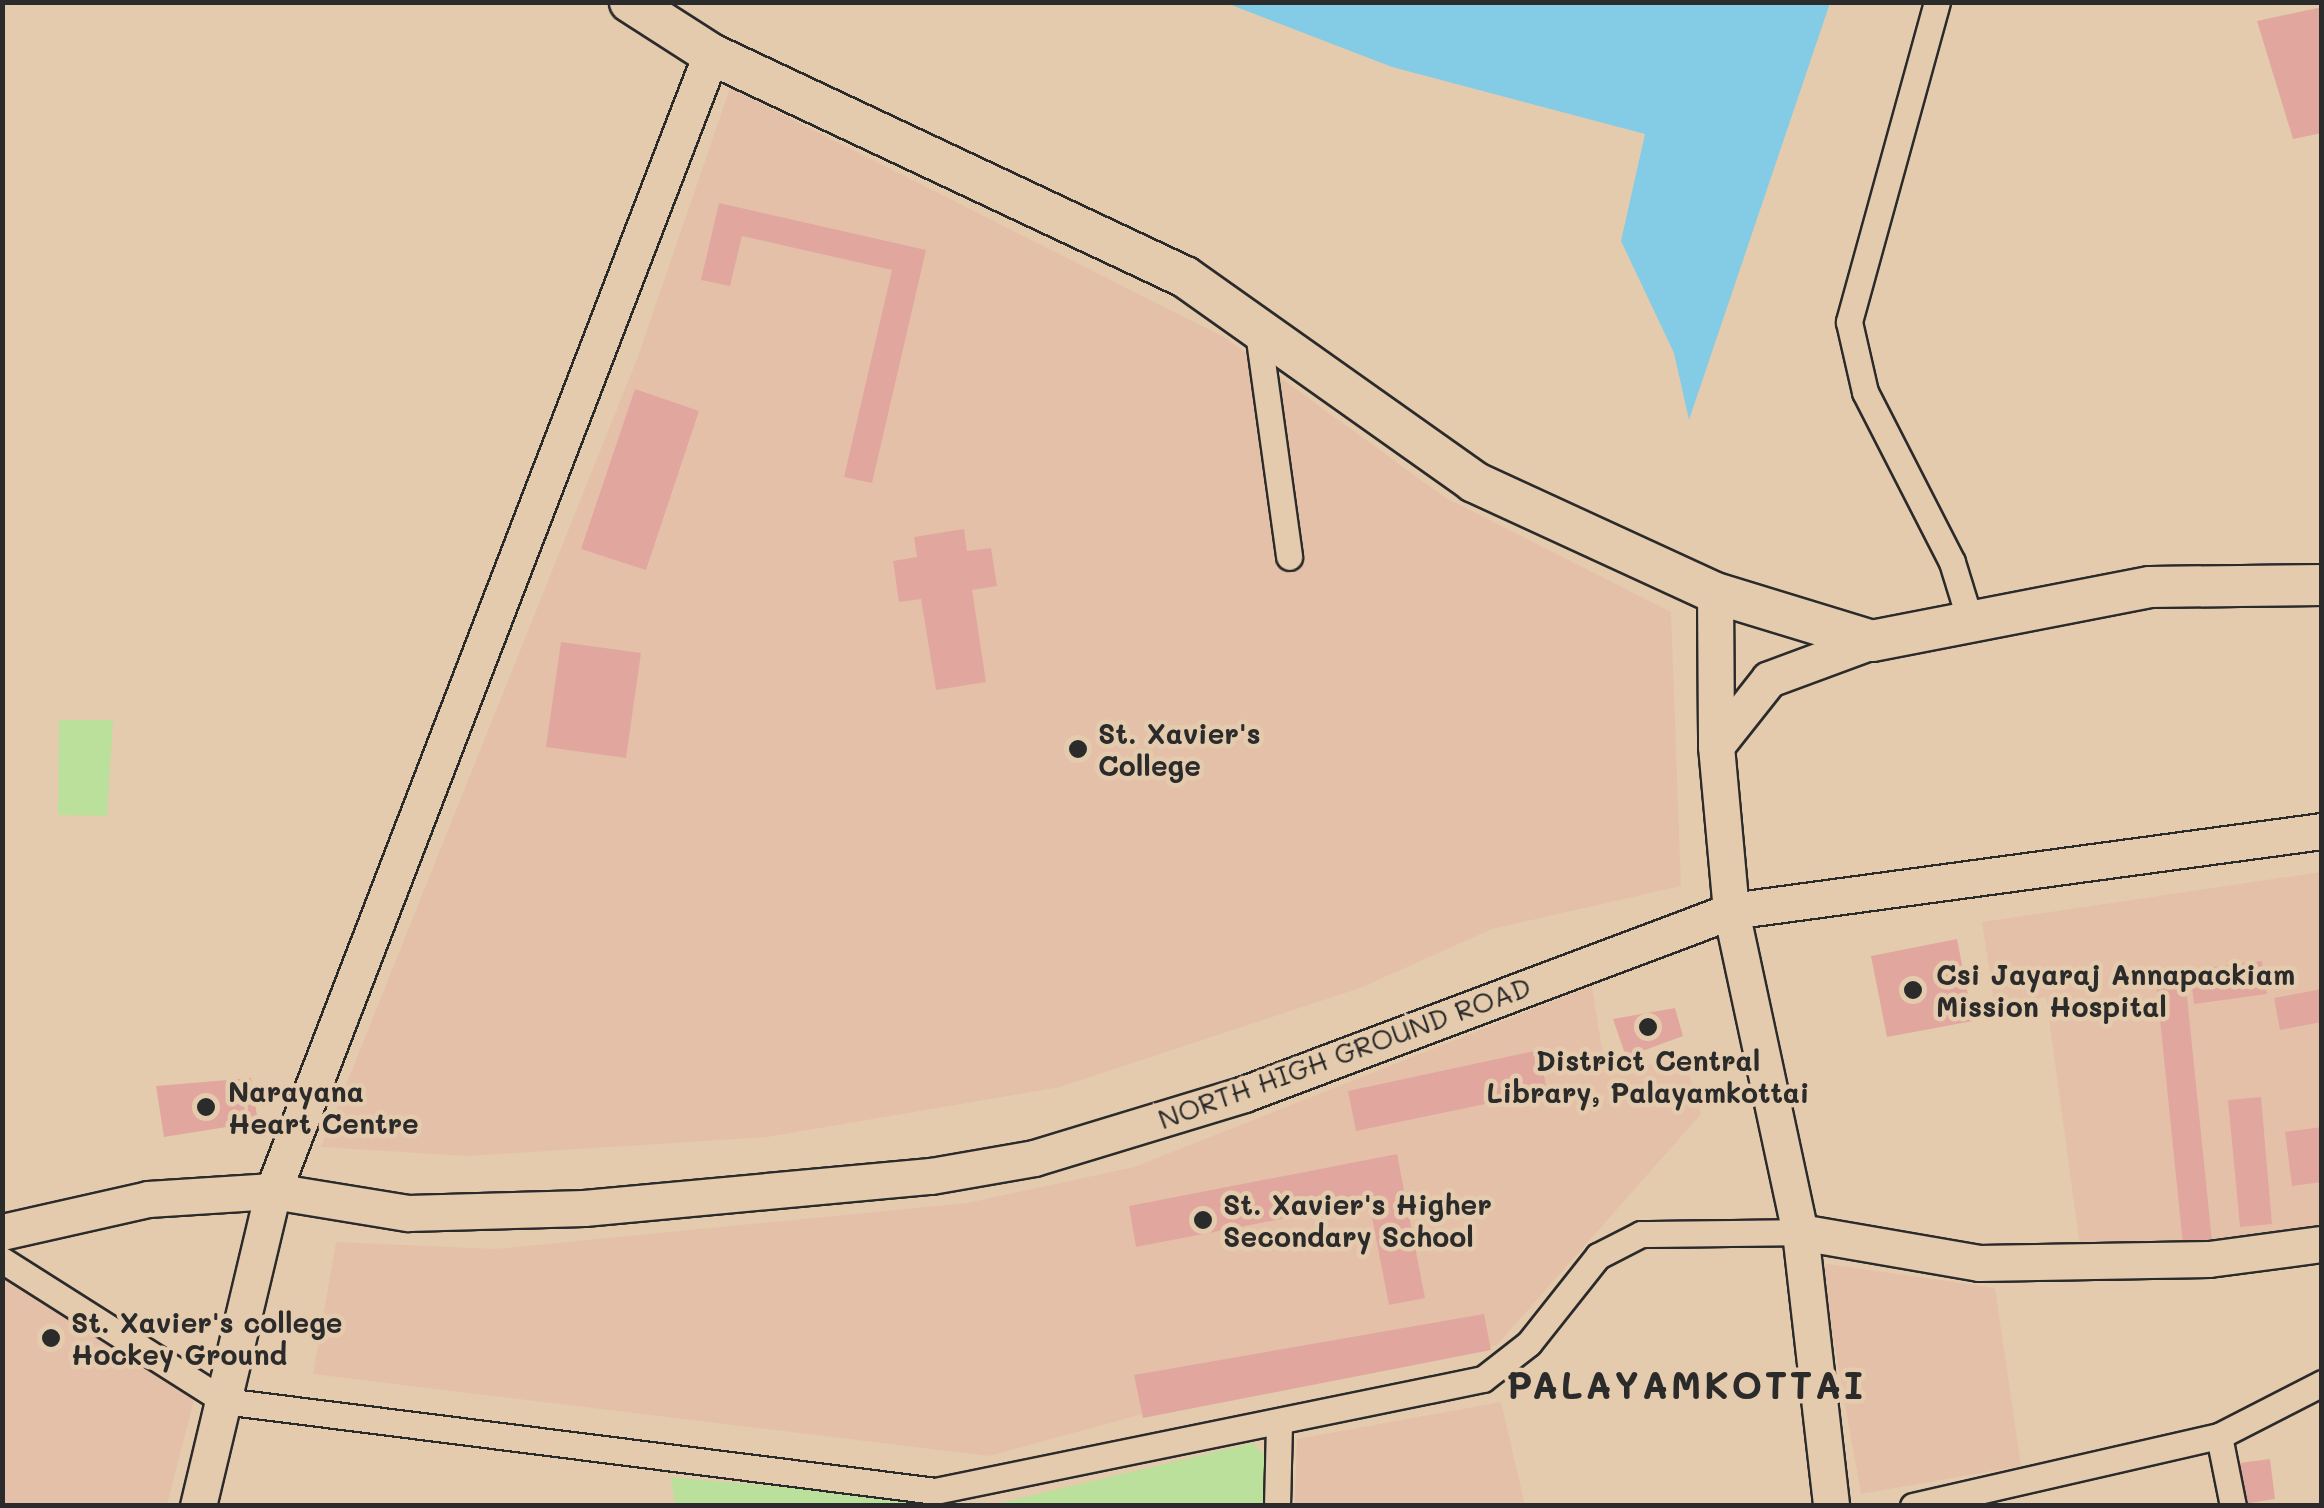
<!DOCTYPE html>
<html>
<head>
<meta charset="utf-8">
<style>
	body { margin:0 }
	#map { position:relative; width:2324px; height:1508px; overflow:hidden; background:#e5cbad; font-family:Mali,sans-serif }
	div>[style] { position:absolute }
	.built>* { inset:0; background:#e4c0a9 }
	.green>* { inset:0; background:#bae09b }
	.water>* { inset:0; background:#84cce5 }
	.building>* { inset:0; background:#e1a79f }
	.roads { filter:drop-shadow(2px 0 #2b2b2b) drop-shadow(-2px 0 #2b2b2b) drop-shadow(0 2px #2b2b2b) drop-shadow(0 -2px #2b2b2b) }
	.street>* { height:25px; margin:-12.5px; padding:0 12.5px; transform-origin:12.5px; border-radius:12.5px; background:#e5cbad }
	.secondary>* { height:35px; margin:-17.5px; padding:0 17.5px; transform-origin:17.5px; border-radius:17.5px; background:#e5cbad }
	.primary>* { height:40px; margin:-20px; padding:0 20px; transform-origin:20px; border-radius:20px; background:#e5cbad }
	.dots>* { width:28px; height:28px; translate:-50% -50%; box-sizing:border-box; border:5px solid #e5cbad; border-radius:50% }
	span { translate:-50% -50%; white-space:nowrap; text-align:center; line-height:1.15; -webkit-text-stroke:9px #e5cbad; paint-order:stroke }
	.poi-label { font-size:28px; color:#2b2b2b; font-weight:700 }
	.left { translate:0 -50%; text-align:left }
	.street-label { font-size:28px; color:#2b2b2b }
	.district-label { font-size:38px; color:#2b2b2b; font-weight:700; letter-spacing:2.5px }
	.frame { position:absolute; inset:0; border:5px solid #2b2b2b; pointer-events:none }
</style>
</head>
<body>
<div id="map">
	<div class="built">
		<i style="clip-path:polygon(730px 88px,1224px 337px,1446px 498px,1671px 612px,1681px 886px,1492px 929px,1360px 988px,1060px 1087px,767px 1137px,468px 1156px,321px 1147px,637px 359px)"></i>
		<i style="clip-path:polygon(2321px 872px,2321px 1236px,2081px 1254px,2046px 997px,1995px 1009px,1982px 922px)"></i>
		<i style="clip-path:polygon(1592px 986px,1606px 1074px,1684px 1057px,1701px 1114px,1497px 1345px,1139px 1415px,989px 1456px,313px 1374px,336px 1242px,495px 1249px,967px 1203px,1134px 1167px)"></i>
		<i style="clip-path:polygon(1820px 1263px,1995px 1288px,2021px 1466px,1861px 1494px)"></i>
		<i style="clip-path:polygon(3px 1273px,194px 1400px,167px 1505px,3px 1506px)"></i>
		<i style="clip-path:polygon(1501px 1402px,1525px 1505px,1295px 1505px,1297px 1439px)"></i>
	</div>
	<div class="green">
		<i style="clip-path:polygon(59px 720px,113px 720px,107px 816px,58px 815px)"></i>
		<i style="clip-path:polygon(1253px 1443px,1269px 1459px,1264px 1505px,987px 1506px)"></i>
		<i style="clip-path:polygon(671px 1477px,980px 1505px,675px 1505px)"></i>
	</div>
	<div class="water">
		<i style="clip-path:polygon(1226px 3px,1830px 3px,1689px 420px,1674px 353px,1621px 241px,1645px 134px,1392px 67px)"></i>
	</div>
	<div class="building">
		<i style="clip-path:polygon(2322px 7px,2322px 133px,2293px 139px,2257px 21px)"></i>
		<i style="clip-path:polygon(719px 203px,926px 250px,872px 483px,844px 477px,892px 270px,742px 236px,730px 286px,701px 280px)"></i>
		<i style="clip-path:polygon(635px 389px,699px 411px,646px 570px,581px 549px)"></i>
		<i style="clip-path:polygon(964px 529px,967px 551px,991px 548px,997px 586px,972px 590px,986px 682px,936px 690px,921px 599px,899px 602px,893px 561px,917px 557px,914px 537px)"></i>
		<i style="clip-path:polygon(561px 642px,641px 653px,626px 758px,546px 747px)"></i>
		<i style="clip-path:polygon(1957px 939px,1973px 1021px,1887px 1037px,1871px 956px)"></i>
		<i style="clip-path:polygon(2262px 961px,2267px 994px,2194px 1004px,2190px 970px)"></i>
		<i style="clip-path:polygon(2184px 967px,2212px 1241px,2183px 1245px,2155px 970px)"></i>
		<i style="clip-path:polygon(2322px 989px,2322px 1022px,2280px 1030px,2274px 998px)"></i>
		<i style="clip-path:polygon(1675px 1008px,1683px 1036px,1626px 1057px,1613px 1019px)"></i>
		<i style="clip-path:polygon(1539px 1050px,1547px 1091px,1356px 1131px,1348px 1091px)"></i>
		<i style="clip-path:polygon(251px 1078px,258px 1122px,164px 1137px,156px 1086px)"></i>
		<i style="clip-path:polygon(2261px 1097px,2272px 1224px,2240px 1227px,2228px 1100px)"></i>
		<i style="clip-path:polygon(2322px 1127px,2322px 1182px,2292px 1186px,2285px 1132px)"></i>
		<i style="clip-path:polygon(1397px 1154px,1425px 1298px,1389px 1305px,1369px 1202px,1136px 1247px,1129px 1206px)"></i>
		<i style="clip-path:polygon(1484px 1314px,1491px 1350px,1143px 1418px,1134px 1375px)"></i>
		<i style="clip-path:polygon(2270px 1459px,2275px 1499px,2230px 1506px,2225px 1465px)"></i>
	</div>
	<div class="roads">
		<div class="street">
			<i style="left:1937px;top:2px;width:332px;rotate:105.4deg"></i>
			<i style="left:1849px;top:322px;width:72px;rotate:77.1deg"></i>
			<i style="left:1865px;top:392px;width:191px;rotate:62.9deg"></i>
			<i style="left:1952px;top:562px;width:68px;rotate:72.9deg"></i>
			<i style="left:1257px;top:325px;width:234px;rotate:82.1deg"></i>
			<i style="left:2px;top:1260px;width:263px;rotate:32.4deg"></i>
			<i style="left:224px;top:1401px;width:717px;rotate:7.21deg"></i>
			<i style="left:935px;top:1491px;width:559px;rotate:-11.55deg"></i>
			<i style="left:1483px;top:1379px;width:58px;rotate:-38deg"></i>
			<i style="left:1529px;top:1343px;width:111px;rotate:-51.6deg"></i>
			<i style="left:1598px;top:1256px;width:48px;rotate:-27.1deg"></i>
			<i style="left:1641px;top:1234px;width:159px;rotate:-0.7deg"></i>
			<i style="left:2219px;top:1436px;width:71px;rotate:78.7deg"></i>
			<i style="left:1277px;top:1506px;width:81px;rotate:-88.6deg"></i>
			<i style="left:1913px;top:1506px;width:314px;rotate:-12.9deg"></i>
			<i style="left:2219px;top:1436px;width:116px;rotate:-27.2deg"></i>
		</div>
		<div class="secondary">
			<i style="left:1715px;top:593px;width:153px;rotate:89.6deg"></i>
			<i style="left:1716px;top:746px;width:166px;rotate:84.8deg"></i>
			<i style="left:1731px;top:911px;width:328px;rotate:77.9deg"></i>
			<i style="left:1800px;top:1232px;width:276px;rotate:83.5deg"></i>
			<i style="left:1716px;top:746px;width:85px;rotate:-51.7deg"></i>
			<i style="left:1769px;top:679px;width:110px;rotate:-20.3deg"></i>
			<i style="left:2px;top:1232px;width:150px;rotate:-12.7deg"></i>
			<i style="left:148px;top:1199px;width:125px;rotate:-3.7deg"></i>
			<i style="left:273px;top:1191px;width:137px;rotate:9.3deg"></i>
			<i style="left:408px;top:1213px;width:176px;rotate:-1.6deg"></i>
			<i style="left:584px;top:1208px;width:348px;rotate:-5.3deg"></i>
			<i style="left:931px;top:1176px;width:105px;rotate:-9.9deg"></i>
			<i style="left:1034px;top:1158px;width:220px;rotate:-16.9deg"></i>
			<i style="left:1244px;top:1094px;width:520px;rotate:-20.59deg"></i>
			<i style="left:1731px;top:911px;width:596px;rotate:-7.71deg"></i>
			<i style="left:1800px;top:1232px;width:182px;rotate:9.8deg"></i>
			<i style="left:1979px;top:1263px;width:230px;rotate:-1deg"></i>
			<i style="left:2209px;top:1259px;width:114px;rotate:-7.6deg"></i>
			<i style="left:198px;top:1506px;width:324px;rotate:-76.6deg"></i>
			<i style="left:273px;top:1191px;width:1218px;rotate:-68.93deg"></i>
		</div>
		<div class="primary">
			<i style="left:630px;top:2px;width:96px;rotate:32.7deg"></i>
			<i style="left:711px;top:54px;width:524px;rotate:25.2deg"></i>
			<i style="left:1185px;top:277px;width:354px;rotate:35.3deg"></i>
			<i style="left:1474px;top:482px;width:265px;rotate:24.7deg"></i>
			<i style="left:1715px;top:593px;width:164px;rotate:17deg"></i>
			<i style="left:1872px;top:641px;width:283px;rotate:-11deg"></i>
			<i style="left:2150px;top:587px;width:172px;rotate:-0.7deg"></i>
		</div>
	</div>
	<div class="dots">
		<i style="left:1078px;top:749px;background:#2b2b2b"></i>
		<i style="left:1913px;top:990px;background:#2b2b2b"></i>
		<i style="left:1648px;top:1027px;background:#2b2b2b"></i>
		<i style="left:206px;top:1107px;background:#2b2b2b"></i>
		<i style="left:1203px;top:1220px;background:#2b2b2b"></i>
		<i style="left:51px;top:1338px;background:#2b2b2b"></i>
	</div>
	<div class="poi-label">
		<span class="left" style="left:1098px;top:749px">St. Xavier's<br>College</span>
		<span class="left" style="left:1936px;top:990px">Csi Jayaraj Annapackiam<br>Mission Hospital</span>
		<span style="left:1648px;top:1076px">District Central<br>Library, Palayamkottai</span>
		<span class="left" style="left:228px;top:1107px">Narayana<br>Heart Centre</span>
		<span class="left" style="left:1223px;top:1220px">St. Xavier's Higher<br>Secondary School</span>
		<span class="left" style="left:71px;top:1338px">St. Xavier's college<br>Hockey Ground</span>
	</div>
	<div class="street-label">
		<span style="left:1344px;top:1052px;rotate:-20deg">NORTH HIGH GROUND ROAD</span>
	</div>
	<div class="district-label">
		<span style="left:1686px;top:1385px">PALAYAMKOTTAI</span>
	</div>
	<div class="frame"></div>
</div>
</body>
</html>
